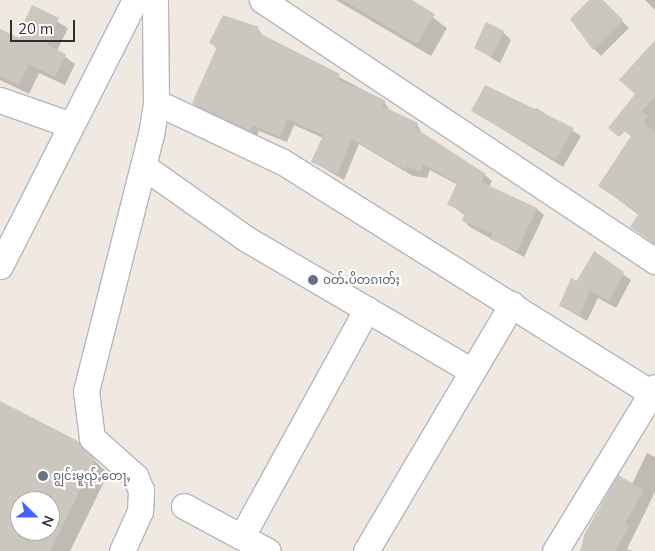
<!DOCTYPE html>
<html>
<head>
<meta charset="utf-8">
<style>
	body { margin:0 }
	#map { position:relative; width:655px; height:551px; overflow:hidden; background:#efe9e1; font-family:Mulish,"Noto Sans Myanmar",sans-serif }
	div>[style] { position:absolute }
	.shadow>* { inset:0; background:#0003 }
	.building>* { inset:0; background:#cbc7bf }
	.roads { filter:drop-shadow(1px 0 #b4b7c1) drop-shadow(-1px 0 #b4b7c1) drop-shadow(0 1px #b4b7c1) drop-shadow(0 -1px #b4b7c1) }
	.minor>* { height:25px; margin:-12.5px; padding:0 12.5px; transform-origin:12.5px; border-radius:12.5px; background:#fff }
	.dots>* { width:14px; height:14px; translate:-50% -50%; box-sizing:border-box; border:2px solid #fff; border-radius:50% }
	span { translate:-50% -50%; white-space:nowrap; text-align:center; line-height:1.15; -webkit-text-stroke:4.5px #fff; paint-order:stroke }
	.worship-label { font-size:12px; color:#5b616d }
	.left { translate:0 -50%; text-align:left }
	.north { position:absolute; left:10px; top:491px; width:50px; height:50px; box-sizing:border-box; background:#fff; border:1px solid #ababab; border-radius:50%; rotate:112deg; font-size:14px; font-weight:700; line-height:20px; text-align:center; color:#2e2e2e }
	.north::after { content:''; display:block; margin:auto; width:18px; height:22px; background:#4264fb; clip-path:polygon(50% 0,100% 100%,50% 72%,0 100%) }
	.scale { position:absolute; left:10px; top:20px; width:65px; height:22px; box-sizing:border-box; border:2px solid #2e2e2e; border-top:0; padding-left:6px; font-size:15px; line-height:18px; white-space:nowrap; color:#2e2e2e; -webkit-text-stroke:4px #fff; paint-order:stroke }
</style>
</head>
<body>
<div id="map">
	<div class="shadow">
		<i style="clip-path:polygon(336px 0,409px 0,447px 28px,431px 56px)"></i>
		<i style="clip-path:polygon(591px 0,601px 0,629px 28px,601px 56px,594px 49px)"></i>
		<i style="clip-path:polygon(645px 0,655px 0,655px 10px)"></i>
		<i style="clip-path:polygon(32px 7px,68px 28px,57px 51px,75px 64px,65px 85px,39px 73px,29px 94px,0 80px,0 30px,17px 39px)"></i>
		<i style="clip-path:polygon(224px 17px,258px 29px,264px 37px,384px 101px,390px 111px,417px 124px,422px 134px,485px 175px,492px 181px,489px 187px,537px 209px,544px 215px,524px 257px,470px 227px,463px 220px,465px 215px,449px 204px,458px 185px,430px 170px,427px 178px,413px 176px,359px 144px,344px 180px,313px 162px,323px 138px,294px 125px,287px 142px,259px 131px,257px 136px,200px 109px,193px 103px,217px 49px,211px 43px)"></i>
		<i style="clip-path:polygon(503px 32px,511px 40px,500px 63px,475px 48px)"></i>
		<i style="clip-path:polygon(655px 42px,655px 245px,632px 227px,639px 215px,600px 186px,632px 137px,623px 130px)"></i>
		<i style="clip-path:polygon(536px 108px,581px 136px,563px 167px,473px 111px,534px 111px)"></i>
		<i style="clip-path:polygon(594px 253px,631px 280px,616px 308px,598px 298px,587px 321px,561px 306px)"></i>
		<i style="clip-path:polygon(evenodd,0 402px,77px 442px,108px 474px,70px 551px,0 551px,0 402px,20px 501px,50px 501px,50px 531px,20px 531px,20px 501px)"></i>
		<i style="clip-path:polygon(647px 453px,655px 457px,655px 492px,627px 549px,633px 551px,580px 551px,586px 535px,632px 484px)"></i>
	</div>
	<div class="building">
		<i style="clip-path:polygon(343px 0,412px 0,435px 14px,417px 44px)"></i>
		<i style="clip-path:polygon(589px 0,603px 0,623px 20px,593px 50px,570px 19px)"></i>
		<i style="clip-path:polygon(32px 5px,59px 18px,47px 45px,66px 54px,55px 77px,29px 64px,19px 85px,0 76px,0 29px,17px 37px)"></i>
		<i style="clip-path:polygon(223px 15px,259px 27px,257px 32px,340px 74px,337px 79px,385px 100px,382px 106px,418px 123px,415px 128px,486px 174px,481px 182px,537px 208px,517px 251px,490px 239px,493px 233px,462px 221px,465px 212px,447px 205px,457px 183px,423px 164px,420px 172px,407px 166px,406px 170px,352px 139px,337px 174px,311px 162px,323px 135px,287px 119px,280px 137px,252px 125px,250px 131px,192px 103px,217px 47px,209px 43px)"></i>
		<i style="clip-path:polygon(486px 22px,504px 31px,492px 57px,474px 48px)"></i>
		<i style="clip-path:polygon(655px 40px,655px 97px,642px 111px,648px 116px,644px 123px,655px 132px,655px 244px,630px 227px,639px 213px,598px 186px,631px 136px,625px 131px,619px 137px,608px 128px,635px 94px,619px 80px)"></i>
		<i style="clip-path:polygon(485px 85px,574px 128px,556px 160px,471px 111px)"></i>
		<i style="clip-path:polygon(594px 251px,624px 272px,609px 301px,590px 291px,580px 315px,559px 306px,571px 278px,577px 281px)"></i>
		<i style="clip-path:polygon(evenodd,0 401px,78px 441px,95px 460px,50px 551px,0 551px,0 401px,20px 501px,50px 501px,50px 531px,20px 531px,20px 501px)"></i>
		<i style="clip-path:polygon(618px 475px,644px 490px,625px 523px,629px 526px,615px 551px,581px 551px,584px 535px)"></i>
	</div>
	<div class="roads">
		<div class="minor">
			<i style="left:262px;top:0;width:472px;rotate:33.6deg"></i>
			<i style="left:0;top:100px;width:75px;rotate:19.4deg"></i>
			<i style="left:156px;top:102px;width:140px;rotate:25.3deg"></i>
			<i style="left:283px;top:162px;width:434px;rotate:32.1deg"></i>
			<i style="left:143px;top:166px;width:125px;rotate:35.2deg"></i>
			<i style="left:245px;top:238px;width:263px;rotate:30.4deg"></i>
			<i style="left:0;top:266px;width:298px;rotate:-63.1deg"></i>
			<i style="left:184px;top:506px;width:95px;rotate:28.2deg"></i>
			<i style="left:242px;top:536px;width:259px;rotate:-61.2deg"></i>
			<i style="left:122px;top:551px;width:44px;rotate:-65.8deg"></i>
			<i style="left:140px;top:511px;width:21px;rotate:-87deg"></i>
			<i style="left:141px;top:490px;width:15px;rotate:-113deg"></i>
			<i style="left:135px;top:476px;width:57px;rotate:-138.5deg"></i>
			<i style="left:92px;top:438px;width:47px;rotate:-97.3deg"></i>
			<i style="left:86px;top:391px;width:264px;rotate:-75.8deg"></i>
			<i style="left:151px;top:135px;width:33px;rotate:-81deg"></i>
			<i style="left:156px;top:102px;width:102px;rotate:-90.6deg"></i>
			<i style="left:366px;top:551px;width:287px;rotate:-59.4deg"></i>
			<i style="left:555px;top:551px;width:192px;rotate:-58.6deg"></i>
		</div>
	</div>
	<div class="dots">
		<i style="left:313px;top:280px;background:#6b7280"></i>
		<i style="left:43px;top:476px;background:#6b7280"></i>
	</div>
	<div class="worship-label">
		<span class="left" style="left:323px;top:280px">ဝတ်ႉပိတၵၢတ်ႈ</span>
		<span class="left" style="left:53px;top:476px">ၵျွင်းမူၺ်ႇတေႃႇ</span>
	</div>
	<div class="north">N</div>
	<div class="scale">20 m</div>
</div>
</body>
</html>
